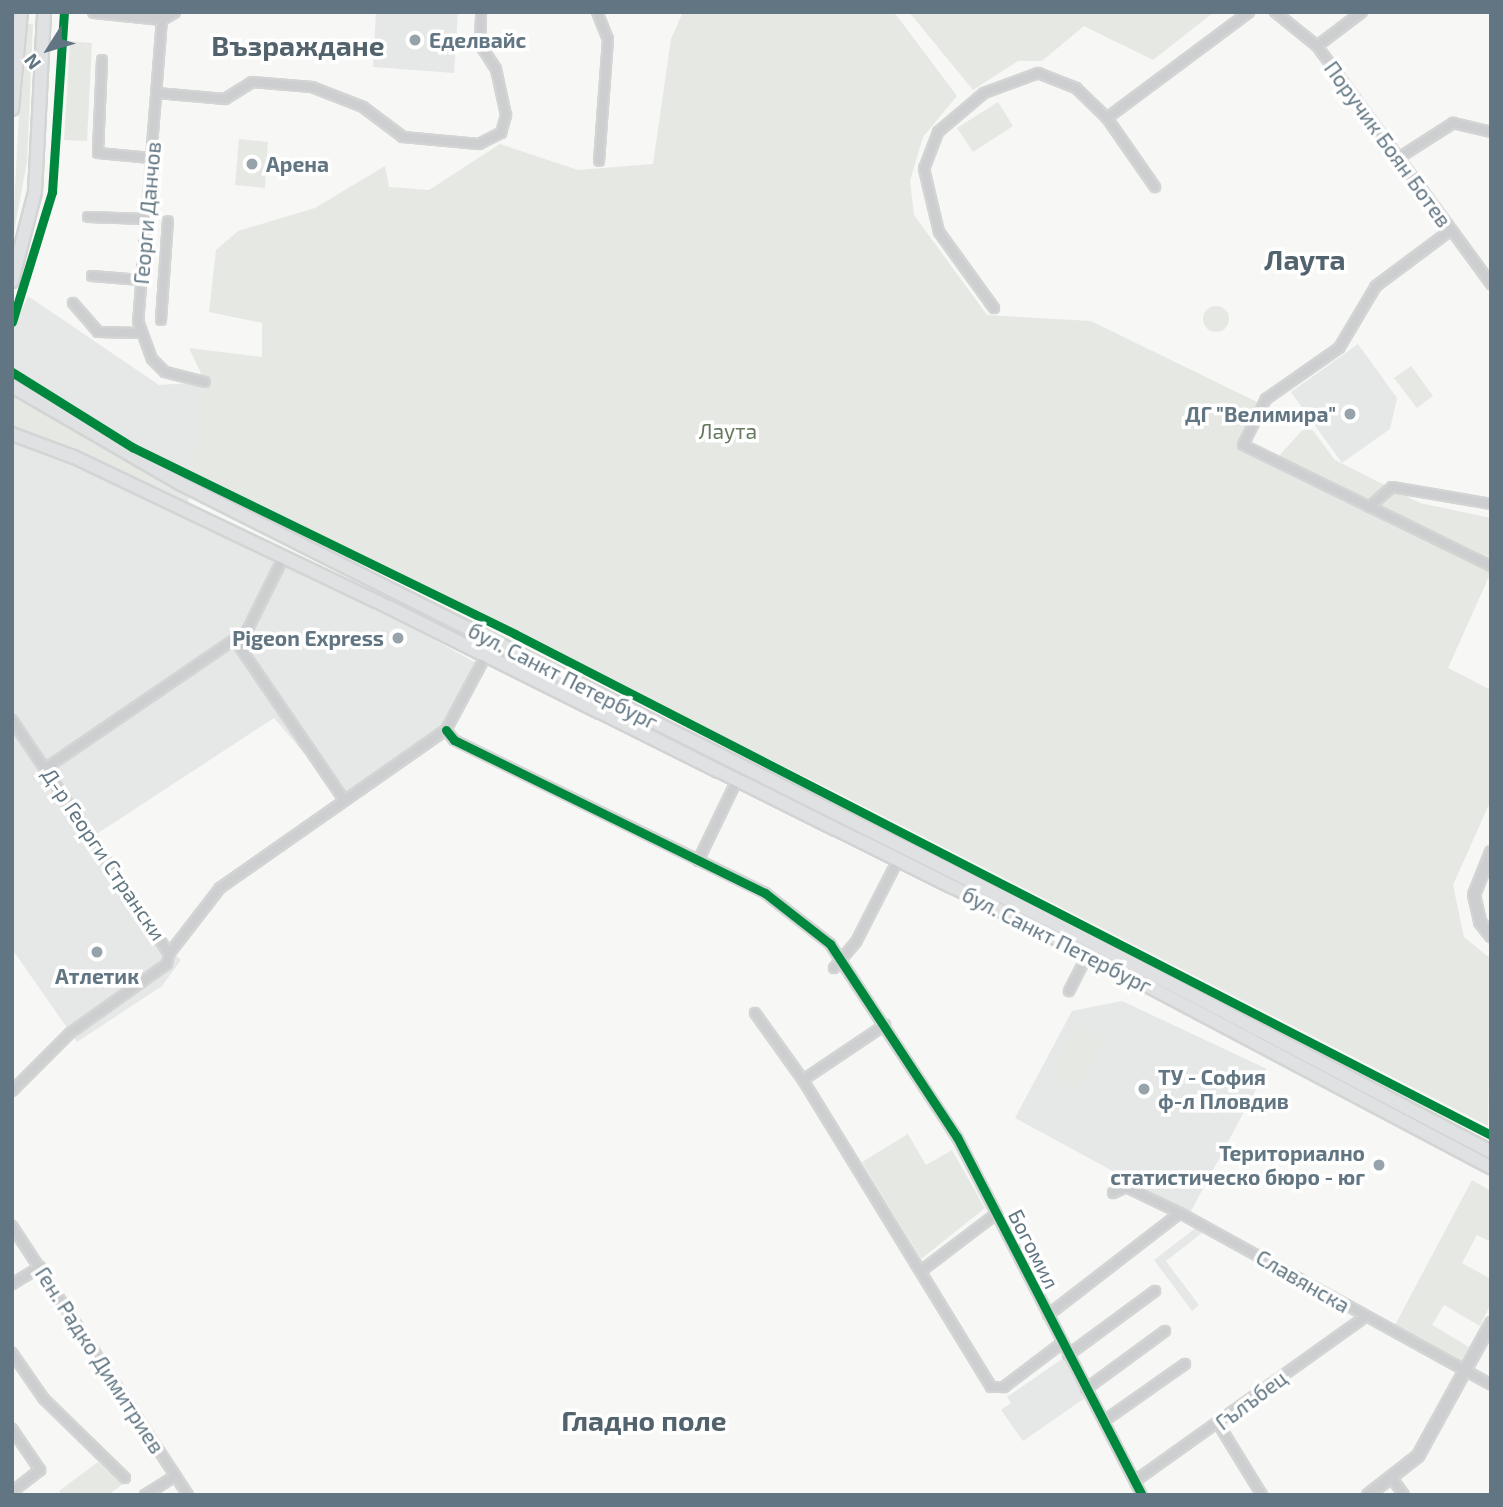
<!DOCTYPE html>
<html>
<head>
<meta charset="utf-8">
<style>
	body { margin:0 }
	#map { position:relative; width:1503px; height:1507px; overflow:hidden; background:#f7f7f6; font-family:"Exo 2",sans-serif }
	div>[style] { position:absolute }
	.built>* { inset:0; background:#e6e8e7 }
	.green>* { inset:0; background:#e6e9e3 }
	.round { border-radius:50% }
	.roads { filter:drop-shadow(2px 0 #d3d4d4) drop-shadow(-2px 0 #d3d4d4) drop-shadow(0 2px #d3d4d4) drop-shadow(0 -2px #d3d4d4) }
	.minor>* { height:8px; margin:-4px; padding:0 4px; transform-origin:4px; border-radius:4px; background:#cccecf }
	.tertiary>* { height:10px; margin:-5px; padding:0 5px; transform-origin:5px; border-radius:5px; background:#cccecf }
	.primary>* { height:12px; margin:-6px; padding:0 6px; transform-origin:6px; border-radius:6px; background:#e0e1e2 }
	.cycleway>* { height:9px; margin:-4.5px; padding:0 4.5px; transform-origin:4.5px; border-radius:4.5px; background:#00873e }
	.dots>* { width:19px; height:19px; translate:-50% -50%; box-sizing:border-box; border:4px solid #fff; border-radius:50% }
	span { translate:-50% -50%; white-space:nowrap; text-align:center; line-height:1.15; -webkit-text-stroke:7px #fff; paint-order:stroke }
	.poi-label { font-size:21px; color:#617682; font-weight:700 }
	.left { translate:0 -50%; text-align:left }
	.right { translate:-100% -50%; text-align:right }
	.street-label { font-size:21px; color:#617682 }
	.park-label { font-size:21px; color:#677a60 }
	.district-label { font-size:28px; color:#53636d; font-weight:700 }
	.frame { position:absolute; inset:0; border:14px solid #617682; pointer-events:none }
	.north { position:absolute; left:14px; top:14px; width:70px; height:70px; -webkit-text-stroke:5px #fff; paint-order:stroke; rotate:233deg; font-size:19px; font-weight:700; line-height:28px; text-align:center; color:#617682 }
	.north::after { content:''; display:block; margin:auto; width:24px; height:32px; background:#617682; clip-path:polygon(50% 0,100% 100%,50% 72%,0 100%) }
</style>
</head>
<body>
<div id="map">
	<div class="built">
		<i style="clip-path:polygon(376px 12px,458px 12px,454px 73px,373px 67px)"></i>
		<i style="clip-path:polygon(28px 296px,159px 385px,205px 382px,186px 517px,318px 576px,480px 665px,446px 730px,344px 800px,274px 718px,86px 841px,148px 931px,181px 960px,162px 986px,77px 1042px,12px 949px,12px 331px)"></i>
		<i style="clip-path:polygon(1358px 344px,1397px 398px,1390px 429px,1342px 463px,1291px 392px)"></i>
		<i style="clip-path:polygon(1122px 1001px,1267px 1069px,1190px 1213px,1015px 1118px,1072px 1011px)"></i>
		<i style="clip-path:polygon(1197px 1227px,1202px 1233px,1166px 1261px,1199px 1305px,1192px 1311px,1154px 1260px)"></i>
		<i style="clip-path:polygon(1065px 1357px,1085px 1398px,1023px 1441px,1001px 1410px,1011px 1403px,1007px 1397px)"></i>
	</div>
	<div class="green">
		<i style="clip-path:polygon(683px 12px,894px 12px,957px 96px,923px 137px,910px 181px,914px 215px,987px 315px,1091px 321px,1257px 402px,1237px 446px,1491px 572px,1448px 668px,1491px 690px,1491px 800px,1453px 885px,1464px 937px,1491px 959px,1488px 1126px,828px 788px,190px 477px,205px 382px,189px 348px,262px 357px,262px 323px,209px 312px,216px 250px,238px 231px,315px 208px,385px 166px,389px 187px,429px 190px,500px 144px,578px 170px,653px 164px,671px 39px)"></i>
		<i style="clip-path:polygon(909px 12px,1214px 12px,1153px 60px,1084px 26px,1042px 61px,1018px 61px,973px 90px)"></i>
		<i style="clip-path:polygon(24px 23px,33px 24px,27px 162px,12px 242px)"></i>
		<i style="clip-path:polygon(70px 41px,92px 43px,87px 141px,64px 140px)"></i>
		<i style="clip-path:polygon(998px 102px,1013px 126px,973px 152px,957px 128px)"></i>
		<i style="clip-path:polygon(239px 139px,268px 142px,265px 188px,235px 185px)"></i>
		<i class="round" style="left:1203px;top:306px;width:26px;height:26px"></i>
		<i style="clip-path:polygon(1411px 366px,1433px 396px,1417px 408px,1394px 378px)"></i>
		<i style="clip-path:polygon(12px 395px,153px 480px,152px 483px,12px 427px)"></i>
		<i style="clip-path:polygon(1308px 424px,1335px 460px,1420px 503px,1491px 518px,1491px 558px,1278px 457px)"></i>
		<i style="clip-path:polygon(1077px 1023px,1105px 1038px,1078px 1090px,1050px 1075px)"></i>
		<i style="clip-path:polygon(908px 1134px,926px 1165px,952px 1150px,985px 1208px,921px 1259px,862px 1162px)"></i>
		<i style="clip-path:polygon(1472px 1180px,1491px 1191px,1491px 1242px,1477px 1235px,1462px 1263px,1491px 1279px,1491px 1303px,1480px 1326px,1444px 1305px,1432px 1325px,1469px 1347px,1461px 1361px,1395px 1325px)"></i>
		<i style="clip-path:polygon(98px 1462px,123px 1484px,108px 1495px,62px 1495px,59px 1491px)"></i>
	</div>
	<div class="roads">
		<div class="minor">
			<i style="left:597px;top:12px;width:29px;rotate:68deg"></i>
			<i style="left:608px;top:39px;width:122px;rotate:94.2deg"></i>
			<i style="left:1275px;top:12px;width:54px;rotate:39deg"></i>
			<i style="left:1317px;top:46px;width:295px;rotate:53.8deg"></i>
			<i style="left:162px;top:19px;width:303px;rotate:94.5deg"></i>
			<i style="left:138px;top:321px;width:40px;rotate:69.8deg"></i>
			<i style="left:152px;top:359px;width:18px;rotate:45deg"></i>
			<i style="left:165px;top:372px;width:41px;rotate:14deg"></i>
			<i style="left:1317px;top:46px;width:56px;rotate:-37.1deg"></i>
			<i style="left:102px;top:60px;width:93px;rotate:92.5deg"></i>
			<i style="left:98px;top:153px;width:53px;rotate:5.4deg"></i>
			<i style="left:157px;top:93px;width:68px;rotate:5deg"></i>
			<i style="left:225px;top:99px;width:32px;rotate:-32deg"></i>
			<i style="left:252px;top:82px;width:60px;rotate:4.8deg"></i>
			<i style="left:312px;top:87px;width:55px;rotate:21.4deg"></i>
			<i style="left:363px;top:107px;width:50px;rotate:36.9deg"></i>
			<i style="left:403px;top:137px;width:76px;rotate:5.3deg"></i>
			<i style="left:479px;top:144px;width:25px;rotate:-27deg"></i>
			<i style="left:501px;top:133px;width:19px;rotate:-74deg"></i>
			<i style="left:506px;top:115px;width:47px;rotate:-102.3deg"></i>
			<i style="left:496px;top:69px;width:30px;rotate:-123deg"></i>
			<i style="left:480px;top:44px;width:32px;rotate:-88deg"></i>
			<i style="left:1107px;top:118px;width:177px;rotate:-36.7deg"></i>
			<i style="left:1397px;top:159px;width:67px;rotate:-32.7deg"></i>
			<i style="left:1453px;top:123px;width:39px;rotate:13deg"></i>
			<i style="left:88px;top:217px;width:58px;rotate:2deg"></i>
			<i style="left:1451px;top:230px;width:94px;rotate:143.3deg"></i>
			<i style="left:1376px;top:286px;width:72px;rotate:120.8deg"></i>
			<i style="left:1339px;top:348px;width:89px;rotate:145.1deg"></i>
			<i style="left:1266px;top:399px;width:51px;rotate:116.6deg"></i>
			<i style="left:1243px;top:445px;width:276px;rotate:26deg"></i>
			<i style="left:92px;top:276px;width:49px;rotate:4.7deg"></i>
			<i style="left:73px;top:303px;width:38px;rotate:49deg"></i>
			<i style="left:98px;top:332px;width:42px;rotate:1.4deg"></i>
			<i style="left:994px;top:308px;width:94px;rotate:-125.9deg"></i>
			<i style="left:939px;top:232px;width:65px;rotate:-103.4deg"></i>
			<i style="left:924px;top:169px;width:40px;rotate:-69deg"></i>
			<i style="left:938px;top:132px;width:60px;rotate:-40.3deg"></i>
			<i style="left:984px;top:93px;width:58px;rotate:-20.3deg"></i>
			<i style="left:1038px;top:73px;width:41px;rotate:21.5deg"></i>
			<i style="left:1076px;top:88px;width:43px;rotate:44.1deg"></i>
			<i style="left:1107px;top:118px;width:84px;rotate:55.2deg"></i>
			<i style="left:161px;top:320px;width:99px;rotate:-86deg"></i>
			<i style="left:1369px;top:507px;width:30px;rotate:-41deg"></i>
			<i style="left:1392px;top:487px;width:100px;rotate:9.7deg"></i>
			<i style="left:235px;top:640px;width:194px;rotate:55.7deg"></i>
			<i style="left:12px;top:720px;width:282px;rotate:56.1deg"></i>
			<i style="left:169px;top:954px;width:10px;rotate:101deg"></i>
			<i style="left:167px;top:964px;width:119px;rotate:144.6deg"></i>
			<i style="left:70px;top:1033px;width:82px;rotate:135deg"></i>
			<i style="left:446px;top:730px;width:13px;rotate:51deg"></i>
			<i style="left:454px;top:740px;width:347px;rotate:26.2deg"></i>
			<i style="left:765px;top:893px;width:83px;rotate:38.1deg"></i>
			<i style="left:830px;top:944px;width:231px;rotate:56.7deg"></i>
			<i style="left:957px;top:1137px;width:403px;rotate:62.7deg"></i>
			<i style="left:46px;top:768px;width:243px;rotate:-34.3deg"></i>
			<i style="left:247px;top:631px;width:84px;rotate:-63.7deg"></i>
			<i style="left:698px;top:861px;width:90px;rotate:-64.3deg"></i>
			<i style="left:169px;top:954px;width:83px;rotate:-52.3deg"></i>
			<i style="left:220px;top:888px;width:276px;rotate:-35deg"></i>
			<i style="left:446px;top:730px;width:85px;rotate:-61.9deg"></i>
			<i style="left:834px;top:968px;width:34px;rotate:-50deg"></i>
			<i style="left:856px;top:942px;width:92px;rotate:-62.9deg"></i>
			<i style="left:1069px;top:991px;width:44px;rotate:-62.9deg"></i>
			<i style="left:755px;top:1013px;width:82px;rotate:54.4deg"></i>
			<i style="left:803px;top:1080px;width:360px;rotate:58.5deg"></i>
			<i style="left:991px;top:1387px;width:13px"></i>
			<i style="left:1004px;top:1387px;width:73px;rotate:-37.2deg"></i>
			<i style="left:803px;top:1080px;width:99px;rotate:-33.9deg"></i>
			<i style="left:1113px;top:1193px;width:14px;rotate:-25deg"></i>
			<i style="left:1126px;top:1187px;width:60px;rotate:25.7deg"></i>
			<i style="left:1180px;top:1213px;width:355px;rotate:28.9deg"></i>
			<i style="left:12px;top:1226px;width:321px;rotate:56.8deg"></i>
			<i style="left:921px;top:1271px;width:94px;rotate:-37.2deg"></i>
			<i style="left:12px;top:1284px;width:33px;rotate:-31deg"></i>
			<i style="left:1048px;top:1315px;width:167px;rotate:-37.7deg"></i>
			<i style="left:12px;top:1353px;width:56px;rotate:55.2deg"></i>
			<i style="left:44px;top:1399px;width:113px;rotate:44.3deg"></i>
			<i style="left:1068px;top:1355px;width:108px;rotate:-36.3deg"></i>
			<i style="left:1086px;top:1389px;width:98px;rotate:-36.3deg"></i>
			<i style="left:1104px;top:1421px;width:99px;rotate:-35.1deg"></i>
			<i style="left:1219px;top:1425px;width:82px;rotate:58.4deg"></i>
			<i style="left:12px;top:1429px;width:50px;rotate:55.7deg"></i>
			<i style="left:40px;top:1470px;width:36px;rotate:142deg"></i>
			<i style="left:1391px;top:1477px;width:22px;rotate:54deg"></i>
			<i style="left:1135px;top:1481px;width:282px;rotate:-35.5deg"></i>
			<i style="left:145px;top:1495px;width:36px;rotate:-32deg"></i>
		</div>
		<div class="tertiary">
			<i style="left:94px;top:12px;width:68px;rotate:5.9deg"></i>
			<i style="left:162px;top:19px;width:14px;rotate:-30deg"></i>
			<i style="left:1491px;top:852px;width:46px;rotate:111.6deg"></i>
			<i style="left:1474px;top:895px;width:28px;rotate:77deg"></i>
			<i style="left:1480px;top:922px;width:18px;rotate:52deg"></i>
			<i style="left:1368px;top:1495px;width:63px;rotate:-38deg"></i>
			<i style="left:1418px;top:1456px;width:152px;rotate:-61.2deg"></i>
		</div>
		<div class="primary">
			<i style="left:12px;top:109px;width:97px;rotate:-84.7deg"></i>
			<i style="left:12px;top:281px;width:92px;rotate:-75.5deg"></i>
			<i style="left:35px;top:192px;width:180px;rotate:-87.1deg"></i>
			<i style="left:12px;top:386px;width:195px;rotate:30.1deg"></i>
			<i style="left:181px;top:484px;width:1004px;rotate:26.69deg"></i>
			<i style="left:1078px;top:935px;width:467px;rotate:27.7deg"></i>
			<i style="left:12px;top:434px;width:66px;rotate:20.4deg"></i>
			<i style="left:74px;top:457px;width:335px;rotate:25.5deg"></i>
			<i style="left:376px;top:601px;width:795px;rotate:26.37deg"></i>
			<i style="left:1088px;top:954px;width:456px;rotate:27.9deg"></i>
		</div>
	</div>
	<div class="cycleway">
		<i style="left:12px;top:322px;width:136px;rotate:-72.9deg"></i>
		<i style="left:52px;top:192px;width:180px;rotate:-86.2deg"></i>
		<i style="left:12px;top:372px;width:142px;rotate:32deg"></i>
		<i style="left:132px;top:447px;width:426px;rotate:26deg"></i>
		<i style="left:515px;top:634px;width:1097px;rotate:27.17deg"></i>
		<i style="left:446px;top:730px;width:13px;rotate:51deg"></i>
		<i style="left:454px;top:740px;width:347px;rotate:26.2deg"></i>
		<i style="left:765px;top:893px;width:83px;rotate:38.1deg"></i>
		<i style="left:830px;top:944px;width:231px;rotate:56.7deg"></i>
		<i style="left:957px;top:1137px;width:403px;rotate:62.7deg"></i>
	</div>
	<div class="dots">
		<i style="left:415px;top:40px;background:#96a3ab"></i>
		<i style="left:252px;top:164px;background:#96a3ab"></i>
		<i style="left:1350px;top:414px;background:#96a3ab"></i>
		<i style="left:398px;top:638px;background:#96a3ab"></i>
		<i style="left:97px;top:952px;background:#96a3ab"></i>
		<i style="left:1144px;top:1089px;background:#96a3ab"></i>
		<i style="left:1379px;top:1165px;background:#96a3ab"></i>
	</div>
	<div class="poi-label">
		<span class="left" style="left:429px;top:40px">Еделвайс</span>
		<span class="left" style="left:266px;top:164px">Арена</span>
		<span class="right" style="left:1336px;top:414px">ДГ "Велимира"</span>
		<span class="right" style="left:384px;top:638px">Pigeon Express</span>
		<span style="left:97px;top:976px">Атлетик</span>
		<span class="left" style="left:1158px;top:1089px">ТУ - София<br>ф-л Пловдив</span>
		<span class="right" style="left:1365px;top:1165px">Териториално<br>статистическо бюро - юг</span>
	</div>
	<div class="street-label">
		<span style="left:1388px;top:144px;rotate:54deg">Поручик Боян Ботев</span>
		<span style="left:147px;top:213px;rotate:-85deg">Георги Данчов</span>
		<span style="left:563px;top:676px;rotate:27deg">бул. Санкт Петербург</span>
		<span style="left:104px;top:854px;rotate:56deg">Д-р Георги Странски</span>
		<span style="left:1057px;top:940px;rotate:27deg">бул. Санкт Петербург</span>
		<span style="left:1034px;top:1249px;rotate:63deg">Богомил</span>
		<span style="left:1303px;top:1281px;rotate:30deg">Славянска</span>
		<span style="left:100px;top:1360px;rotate:57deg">Ген. Радко Димитриев</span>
		<span style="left:1251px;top:1400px;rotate:-37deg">Гълъбец</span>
	</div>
	<div class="park-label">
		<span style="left:728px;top:431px">Лаута</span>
	</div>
	<div class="district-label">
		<span style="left:298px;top:45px">Възраждане</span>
		<span style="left:1305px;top:259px">Лаута</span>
		<span style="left:644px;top:1420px">Гладно поле</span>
	</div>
	<div class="frame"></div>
	<div class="north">N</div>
</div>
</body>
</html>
